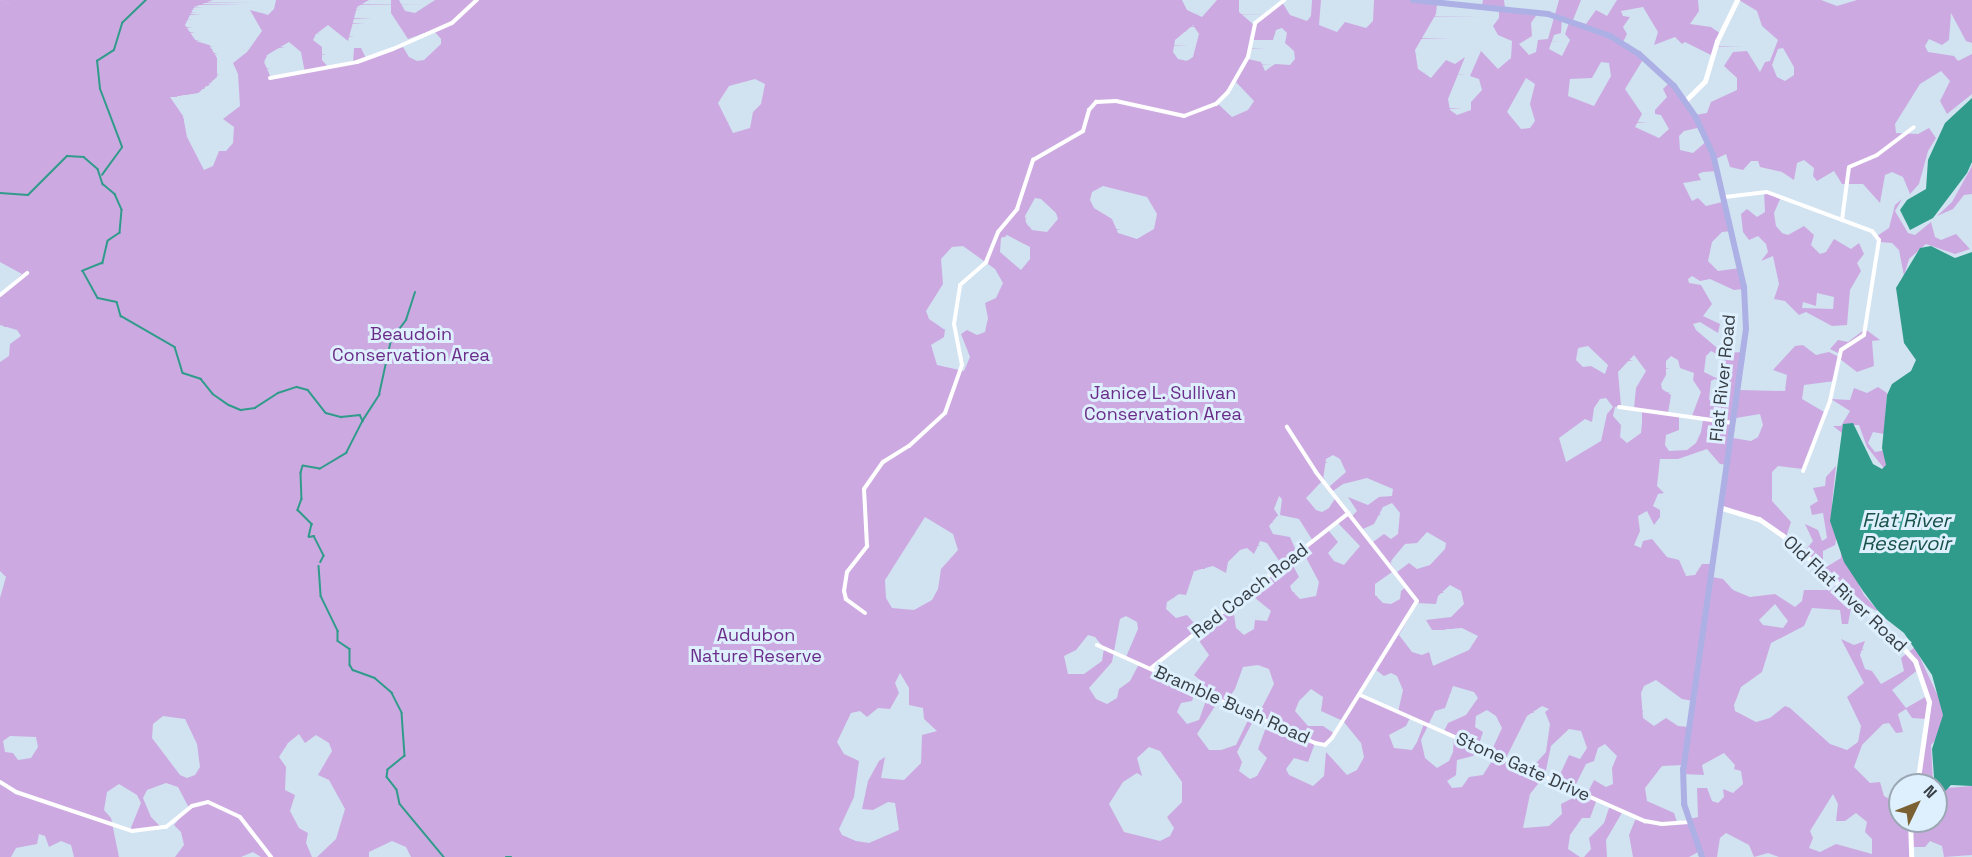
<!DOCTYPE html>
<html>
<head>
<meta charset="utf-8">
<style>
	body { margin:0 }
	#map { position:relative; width:1972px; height:857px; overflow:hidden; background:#d1e2f1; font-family:"Space Grotesk",sans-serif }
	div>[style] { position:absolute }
	.green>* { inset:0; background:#ccaae1 }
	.water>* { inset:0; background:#319b8b }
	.stream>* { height:1.5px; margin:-0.75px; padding:0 0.75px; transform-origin:0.75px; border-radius:0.75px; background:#319b8b }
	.minor>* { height:4px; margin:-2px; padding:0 2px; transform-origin:2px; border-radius:2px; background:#fff }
	.tertiary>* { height:5px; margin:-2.5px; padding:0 2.5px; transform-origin:2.5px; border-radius:2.5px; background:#fff }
	.primary>* { height:6px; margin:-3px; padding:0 3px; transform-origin:3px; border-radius:3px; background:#adb0e4 }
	span { translate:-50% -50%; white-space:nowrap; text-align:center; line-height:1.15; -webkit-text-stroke:6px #deeffe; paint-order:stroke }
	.park-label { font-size:18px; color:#6b2d89 }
	.street-label { font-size:18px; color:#373e44 }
	.water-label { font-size:20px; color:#165047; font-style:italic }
	.north { position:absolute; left:1888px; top:773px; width:60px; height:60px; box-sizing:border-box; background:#deeffe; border:2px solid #9ba8b4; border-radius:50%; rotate:47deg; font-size:16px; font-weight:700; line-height:24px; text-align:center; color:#373e44 }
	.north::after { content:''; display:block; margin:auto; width:21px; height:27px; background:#7b6132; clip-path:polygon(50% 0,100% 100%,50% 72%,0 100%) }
</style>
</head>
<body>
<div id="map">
	<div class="green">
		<i style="clip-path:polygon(evenodd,0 0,213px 0,194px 7px,185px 25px,196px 41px,209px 45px,217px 58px,217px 77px,198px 93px,170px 97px,183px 116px,187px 137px,204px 170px,213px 166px,219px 151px,226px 151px,233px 143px,234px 127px,223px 119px,240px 106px,238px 74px,233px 63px,247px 52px,262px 31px,250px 10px,268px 15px,274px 9px,276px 0,369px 0,357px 7px,348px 41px,328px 25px,316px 34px,313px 40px,322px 47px,322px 60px,329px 68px,353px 63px,354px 48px,361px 48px,366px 58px,403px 47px,409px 57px,417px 61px,424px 60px,441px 44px,441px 39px,433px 30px,408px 39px,391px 13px,391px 0,399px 0,405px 11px,415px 13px,435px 0,1182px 0,1187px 10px,1202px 17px,1217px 0,1239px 0,1239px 12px,1254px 25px,1282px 2px,1290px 15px,1307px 21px,1311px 16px,1312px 0,1321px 0,1319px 25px,1337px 32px,1345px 22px,1366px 28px,1373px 21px,1374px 0,1413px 0,1437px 4px,1436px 14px,1415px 50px,1418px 69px,1431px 78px,1446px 60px,1455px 64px,1465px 57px,1448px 99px,1450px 110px,1457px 115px,1471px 110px,1471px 102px,1482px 90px,1479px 79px,1470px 76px,1481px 51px,1498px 69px,1511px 58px,1512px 41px,1498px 35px,1493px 26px,1499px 18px,1499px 8px,1482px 6px,1483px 0,1504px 0,1505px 8px,1537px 14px,1531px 23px,1532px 36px,1519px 44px,1529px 55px,1536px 52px,1538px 40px,1548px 39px,1559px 0,1581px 0,1573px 20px,1586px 24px,1596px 10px,1607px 16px,1617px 0,1698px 0,1699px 11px,1690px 24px,1711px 27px,1721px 34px,1713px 56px,1685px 42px,1682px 44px,1675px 37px,1654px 45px,1658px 32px,1643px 7px,1621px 11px,1623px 16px,1630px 17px,1623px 27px,1627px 34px,1623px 42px,1644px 58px,1625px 89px,1642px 114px,1635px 127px,1659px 138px,1669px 129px,1661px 115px,1655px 114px,1655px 110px,1667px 97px,1663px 89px,1670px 82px,1695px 115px,1707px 113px,1711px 102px,1737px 90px,1737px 78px,1724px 66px,1733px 52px,1747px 51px,1760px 72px,1765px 62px,1770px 61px,1778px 40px,1762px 26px,1757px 11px,1739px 0,1821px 0,1837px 6px,1857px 0,1972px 0,1972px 43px,1966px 41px,1951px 13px,1949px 40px,1942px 45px,1929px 39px,1925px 46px,1928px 52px,1954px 56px,1958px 61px,1972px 54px,1972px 94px,1947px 114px,1940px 101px,1950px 81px,1941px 71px,1920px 84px,1895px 124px,1896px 133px,1918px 134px,1929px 128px,1936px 138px,1928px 151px,1919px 184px,1910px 194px,1903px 177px,1892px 172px,1885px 175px,1880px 203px,1863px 184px,1842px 184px,1834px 171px,1817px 181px,1813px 176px,1814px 168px,1804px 160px,1797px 163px,1794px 180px,1782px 172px,1760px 167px,1758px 161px,1751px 161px,1743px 170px,1730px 167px,1726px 154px,1716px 159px,1718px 171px,1703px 172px,1698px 174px,1701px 180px,1683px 183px,1692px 201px,1698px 198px,1706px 206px,1726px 201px,1732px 231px,1722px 232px,1712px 242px,1708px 261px,1718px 271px,1740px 268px,1744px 289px,1734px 290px,1710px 279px,1700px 281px,1692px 276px,1688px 279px,1689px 283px,1701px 285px,1712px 304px,1703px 316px,1720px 324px,1718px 333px,1700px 322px,1693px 324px,1696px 330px,1723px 353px,1745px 352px,1740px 390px,1785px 391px,1787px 375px,1773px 370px,1795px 346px,1803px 345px,1816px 355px,1829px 352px,1839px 357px,1840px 354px,1830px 349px,1838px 340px,1848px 342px,1865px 329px,1880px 340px,1872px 341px,1874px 366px,1857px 372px,1840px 359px,1835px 381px,1804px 385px,1802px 399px,1826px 413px,1803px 469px,1778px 466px,1772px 472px,1772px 501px,1791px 522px,1786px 537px,1766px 522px,1723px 508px,1728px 465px,1720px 464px,1707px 449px,1678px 459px,1660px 459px,1657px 486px,1664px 493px,1658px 494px,1653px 506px,1660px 510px,1660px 517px,1654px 525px,1647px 511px,1638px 516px,1640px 531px,1634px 545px,1641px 548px,1643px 541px,1652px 539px,1667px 557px,1679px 560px,1686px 576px,1695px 575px,1702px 564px,1714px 564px,1712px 577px,1723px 579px,1733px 590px,1750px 597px,1775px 594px,1795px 607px,1802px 601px,1804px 590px,1832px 590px,1837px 583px,1804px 552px,1813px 541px,1805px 524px,1818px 530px,1822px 541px,1827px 538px,1823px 513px,1812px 515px,1810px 506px,1818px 501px,1813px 488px,1825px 486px,1826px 477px,1836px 466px,1832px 503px,1837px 535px,1835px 545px,1823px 551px,1823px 569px,1841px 558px,1841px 549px,1864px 595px,1879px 612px,1858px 601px,1851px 608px,1848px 624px,1842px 624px,1840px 610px,1812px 608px,1804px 626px,1771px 643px,1762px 672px,1741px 687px,1734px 705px,1735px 711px,1756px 722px,1770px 718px,1785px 706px,1790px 708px,1830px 744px,1847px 750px,1858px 742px,1861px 726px,1847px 697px,1864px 683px,1841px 639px,1854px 645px,1865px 641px,1860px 655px,1865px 669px,1872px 671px,1881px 684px,1904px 671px,1901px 658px,1915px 647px,1944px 709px,1945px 730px,1931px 745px,1933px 782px,1917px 785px,1926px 719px,1912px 718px,1906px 709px,1898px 714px,1903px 732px,1896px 733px,1889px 723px,1883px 724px,1862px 745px,1854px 767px,1870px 783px,1880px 782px,1884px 796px,1900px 805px,1900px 821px,1936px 821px,1936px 801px,1947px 788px,1972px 786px,1972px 855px,1944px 857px,1942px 846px,1930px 841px,1925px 847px,1911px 847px,1911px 857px,1779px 857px,1768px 853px,1754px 857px,1749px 845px,1726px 833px,1720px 838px,1717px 857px,1703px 857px,1700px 851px,1689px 857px,1633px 857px,1629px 835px,1636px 818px,1623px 811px,1606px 840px,1607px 857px,1584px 857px,1591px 849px,1589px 838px,1604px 823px,1610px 805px,1597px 799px,1590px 818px,1582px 818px,1570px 835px,1568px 849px,1580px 857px,411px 857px,406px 847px,392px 841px,369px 852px,369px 857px,317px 857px,336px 839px,345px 809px,329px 780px,318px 775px,332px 751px,329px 743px,316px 735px,305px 743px,299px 734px,288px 743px,279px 757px,286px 767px,285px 790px,295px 795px,290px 811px,299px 828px,308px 833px,306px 843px,312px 857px,261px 857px,253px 852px,241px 857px,175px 857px,184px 845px,181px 832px,174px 825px,189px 808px,178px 787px,166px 783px,147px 790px,143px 798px,151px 817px,162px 828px,130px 830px,141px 803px,137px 795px,119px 784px,107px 792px,104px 810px,111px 818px,119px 857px,74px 857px,71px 845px,61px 841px,49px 847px,45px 836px,39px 834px,37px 844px,16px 848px,11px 857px,0 857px,0 598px,6px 577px,0 571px,0 362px,9px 356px,10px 344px,21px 336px,17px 330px,0 325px,0 295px,22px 274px,0 262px,0 0,1562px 18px,1570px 20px,1565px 34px,1570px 40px,1562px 56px,1549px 49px,1554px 35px,1561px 33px,1562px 18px,0 0,1193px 25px,1199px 34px,1193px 57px,1187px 61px,1178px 59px,1173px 52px,1175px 40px,1193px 25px,0 0,1282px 28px,1287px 33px,1285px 43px,1294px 51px,1295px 59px,1290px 65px,1275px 64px,1265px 71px,1261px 62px,1248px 59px,1252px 40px,1273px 40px,1276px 30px,1282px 28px,0 0,289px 42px,301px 52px,305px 73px,271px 78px,264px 62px,267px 55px,289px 42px,0 0,1783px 48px,1794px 67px,1794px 75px,1785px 81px,1777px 77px,1772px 65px,1778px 49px,1783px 48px,0 0,1601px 62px,1609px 63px,1611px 76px,1594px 106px,1568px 96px,1570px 79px,1592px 78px,1601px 62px,0 0,1526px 78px,1535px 84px,1530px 104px,1535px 121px,1530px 128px,1521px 129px,1507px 112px,1526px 78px,0 0,755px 79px,765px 84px,761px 104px,753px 112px,750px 128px,733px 133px,718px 103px,729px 86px,755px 79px,0 0,1235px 81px,1254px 101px,1248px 110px,1232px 117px,1217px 103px,1235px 81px,0 0,1702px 127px,1708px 140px,1693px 153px,1680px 150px,1679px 136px,1684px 131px,1702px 127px,0 0,1103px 186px,1147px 197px,1157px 214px,1154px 229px,1137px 239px,1118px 233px,1112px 219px,1094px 208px,1090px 200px,1092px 192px,1103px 186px,0 0,1035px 198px,1041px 199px,1056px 213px,1058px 219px,1047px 232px,1032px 230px,1026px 223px,1025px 216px,1035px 198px,0 0,1007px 235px,1030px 247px,1030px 259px,1021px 270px,1000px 252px,1001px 238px,1007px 235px,0 0,963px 246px,995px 269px,1003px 283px,996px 298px,985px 303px,988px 318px,985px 332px,977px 335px,967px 330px,961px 334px,970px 357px,964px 371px,937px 365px,931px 345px,944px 337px,945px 330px,929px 319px,926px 311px,943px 284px,941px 259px,952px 247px,963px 246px,0 0,1588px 346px,1608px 365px,1605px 374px,1591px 366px,1583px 367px,1576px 360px,1578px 348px,1588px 346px,0 0,1711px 351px,1724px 358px,1721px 373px,1716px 378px,1704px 372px,1706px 356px,1711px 351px,0 0,1634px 355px,1646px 371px,1636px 388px,1634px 408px,1642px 411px,1642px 423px,1641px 433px,1627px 443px,1620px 437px,1621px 425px,1613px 416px,1615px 407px,1621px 406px,1618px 372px,1634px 355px,0 0,1671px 356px,1678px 360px,1680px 368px,1694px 373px,1693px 380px,1701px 392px,1692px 416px,1703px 420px,1701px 432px,1696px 443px,1687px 450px,1669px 451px,1665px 445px,1666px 435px,1679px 430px,1679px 416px,1668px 413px,1671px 395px,1662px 389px,1661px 384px,1666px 375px,1666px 361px,1671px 356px,0 0,1715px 379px,1730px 390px,1723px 405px,1712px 404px,1709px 399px,1711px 381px,1715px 379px,0 0,1606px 398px,1613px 407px,1607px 414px,1601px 441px,1566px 462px,1559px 438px,1585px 419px,1592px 422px,1594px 408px,1600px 399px,1606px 398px,0 0,1760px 414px,1763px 425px,1758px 437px,1751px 441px,1733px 438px,1736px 418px,1760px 414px,0 0,1333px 455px,1340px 459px,1346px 472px,1329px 487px,1333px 491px,1343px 484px,1367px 478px,1393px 489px,1392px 496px,1379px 497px,1368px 505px,1348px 497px,1357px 511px,1352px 516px,1336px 497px,1329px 508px,1322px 512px,1316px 510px,1306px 498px,1323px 480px,1326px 459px,1333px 455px,0 0,1279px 496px,1282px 499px,1280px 515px,1299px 519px,1313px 541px,1302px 550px,1319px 582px,1316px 596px,1300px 599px,1292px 591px,1290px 586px,1299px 577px,1290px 560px,1297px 553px,1290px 537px,1273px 534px,1269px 526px,1278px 515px,1274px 509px,1279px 496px,0 0,1392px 503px,1400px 513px,1398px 534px,1391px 539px,1384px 534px,1373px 542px,1363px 529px,1374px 524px,1383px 507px,1392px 503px,0 0,925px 517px,953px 534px,958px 550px,941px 569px,938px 589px,932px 600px,914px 610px,892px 608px,886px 598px,885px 580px,925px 517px,0 0,1337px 522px,1360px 546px,1344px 565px,1334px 561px,1328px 553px,1338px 542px,1328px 530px,1337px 522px,0 0,1427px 532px,1446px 543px,1445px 549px,1430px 565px,1417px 569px,1409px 563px,1397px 572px,1407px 586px,1401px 591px,1400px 599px,1391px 604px,1383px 603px,1375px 595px,1375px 584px,1395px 570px,1390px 562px,1405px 544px,1417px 543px,1427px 532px,0 0,1260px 541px,1267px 543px,1282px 565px,1249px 593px,1271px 611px,1267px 621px,1255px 620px,1254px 629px,1244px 635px,1236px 628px,1234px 614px,1228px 608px,1200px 630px,1187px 615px,1176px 618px,1166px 609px,1167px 602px,1179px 594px,1186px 595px,1194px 571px,1213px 566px,1226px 573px,1228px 562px,1240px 550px,1247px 548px,1254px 554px,1260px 541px,0 0,1450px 585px,1461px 591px,1464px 604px,1451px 617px,1426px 620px,1432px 630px,1462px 628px,1478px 636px,1469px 650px,1433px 666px,1429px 652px,1422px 655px,1412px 652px,1399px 635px,1417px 603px,1436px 604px,1438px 596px,1450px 585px,0 0,1775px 604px,1788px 621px,1783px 628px,1763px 625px,1759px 620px,1775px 604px,0 0,1126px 616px,1137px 622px,1138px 629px,1126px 657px,1139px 664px,1130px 681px,1119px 689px,1117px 698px,1107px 704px,1096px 699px,1089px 688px,1112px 662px,1120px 619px,1126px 616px,0 0,1088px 635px,1095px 637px,1104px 648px,1102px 661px,1084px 674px,1068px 674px,1064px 656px,1076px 650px,1088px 635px,0 0,1195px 635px,1209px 655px,1194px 675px,1200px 680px,1197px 690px,1208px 695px,1199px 720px,1187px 724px,1177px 712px,1181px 703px,1192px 701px,1196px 690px,1153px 669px,1195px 635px,0 0,1258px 665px,1269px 669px,1274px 684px,1257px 717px,1268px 722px,1258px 749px,1267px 758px,1257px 776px,1250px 779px,1239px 771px,1242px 762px,1237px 752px,1255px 717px,1251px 714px,1236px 745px,1221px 750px,1209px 750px,1197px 734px,1219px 700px,1226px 702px,1235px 689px,1243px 667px,1258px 665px,0 0,1919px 669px,1927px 696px,1906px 708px,1892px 690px,1919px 669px,0 0,1376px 670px,1384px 676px,1391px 673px,1397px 676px,1403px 690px,1398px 712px,1361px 694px,1376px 670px,0 0,900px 673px,909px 688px,909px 705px,923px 708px,924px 719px,937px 731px,922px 735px,921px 763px,904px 780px,881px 778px,885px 757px,879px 761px,868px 781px,862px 809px,873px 810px,888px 802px,895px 803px,899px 830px,869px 843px,856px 841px,842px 835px,839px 829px,854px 797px,859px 761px,844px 754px,837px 742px,851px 713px,860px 711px,867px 717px,878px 708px,890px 709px,899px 693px,895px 683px,900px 673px,0 0,1656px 680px,1682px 699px,1693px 701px,1689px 727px,1678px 726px,1666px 718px,1654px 726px,1643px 718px,1641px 693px,1644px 686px,1656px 680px,0 0,1453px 686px,1474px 692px,1478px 698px,1466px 715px,1448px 723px,1444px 731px,1454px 737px,1453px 752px,1449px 761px,1437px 768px,1425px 758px,1421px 740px,1435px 711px,1445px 708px,1453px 686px,0 0,1311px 689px,1323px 697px,1321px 711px,1343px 721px,1361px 743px,1364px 757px,1357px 770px,1347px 775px,1326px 752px,1324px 776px,1313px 786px,1289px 775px,1286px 769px,1294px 758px,1308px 762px,1315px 743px,1326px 744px,1335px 734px,1323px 726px,1308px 726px,1295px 711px,1299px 701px,1311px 689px,0 0,1542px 706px,1549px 709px,1545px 712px,1550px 724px,1546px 752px,1531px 769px,1506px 758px,1527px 716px,1542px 706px,0 0,1487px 710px,1496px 716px,1502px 728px,1491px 752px,1495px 756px,1483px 775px,1469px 777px,1462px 787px,1452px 788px,1447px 781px,1456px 775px,1457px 760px,1473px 756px,1478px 747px,1483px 732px,1475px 727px,1476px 716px,1487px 710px,0 0,163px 716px,185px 719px,197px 744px,200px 767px,195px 775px,187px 778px,180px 775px,152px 738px,153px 724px,163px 716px,0 0,1410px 718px,1424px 724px,1417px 742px,1412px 750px,1394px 748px,1389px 735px,1406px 726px,1410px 718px,0 0,1569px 729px,1581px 731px,1587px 748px,1580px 759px,1569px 755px,1557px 781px,1574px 788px,1586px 764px,1594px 761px,1598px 748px,1605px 744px,1617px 756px,1612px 768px,1613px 784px,1606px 787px,1594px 780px,1587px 794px,1576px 790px,1573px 798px,1561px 804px,1562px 814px,1549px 826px,1523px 828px,1530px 794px,1545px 775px,1551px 746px,1569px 729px,0 0,10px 736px,36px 737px,38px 747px,31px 758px,18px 760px,13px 753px,5px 752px,3px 741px,10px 736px,0 0,1149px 747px,1160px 751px,1182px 782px,1182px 802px,1167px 817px,1174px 828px,1170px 836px,1160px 841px,1124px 832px,1109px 804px,1123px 782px,1137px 773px,1142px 776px,1137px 758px,1149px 747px,0 0,1724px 753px,1735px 765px,1734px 769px,1741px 771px,1743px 784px,1733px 793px,1723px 789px,1724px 797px,1718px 803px,1712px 801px,1707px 788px,1697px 788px,1698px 817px,1677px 822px,1674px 813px,1647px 801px,1645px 788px,1662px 766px,1683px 765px,1683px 774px,1704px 775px,1702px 765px,1724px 753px,0 0,1833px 794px,1838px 804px,1836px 821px,1845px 821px,1856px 813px,1867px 822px,1865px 832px,1872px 839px,1872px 854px,1836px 844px,1820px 852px,1809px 848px,1813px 838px,1810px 831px,1833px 794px)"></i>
		<i style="clip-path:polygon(1972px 166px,1972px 194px,1964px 195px,1953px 209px,1937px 216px,1952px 202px)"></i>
		<i style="clip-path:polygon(evenodd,1764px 192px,1781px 197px,1774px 213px,1776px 226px,1782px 233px,1788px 235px,1804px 226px,1814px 235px,1811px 245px,1820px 254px,1826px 252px,1834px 239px,1851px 249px,1859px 243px,1864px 254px,1857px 263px,1861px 271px,1850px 290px,1847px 325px,1832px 326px,1806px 312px,1799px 315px,1785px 301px,1774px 299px,1779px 284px,1773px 256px,1761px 261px,1768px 252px,1766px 244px,1758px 236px,1749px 240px,1743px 232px,1741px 214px,1747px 209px,1757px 217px,1765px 212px,1764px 192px,1817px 293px,1834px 297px,1833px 309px,1802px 308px,1803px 302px,1816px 306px,1817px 293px)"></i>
		<i style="clip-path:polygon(1902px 199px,1895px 211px,1908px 233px,1915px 235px,1931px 222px,1935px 237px,1941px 240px,1956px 234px,1970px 249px,1955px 254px,1926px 244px,1909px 259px,1904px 276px,1899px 250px,1892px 243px,1880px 242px,1877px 236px,1889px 228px,1895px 205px)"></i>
		<i style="clip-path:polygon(1878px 387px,1887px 393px,1884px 434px,1873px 432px,1868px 443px,1875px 452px,1886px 450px,1887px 472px,1867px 447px,1859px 425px,1848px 425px,1842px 433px,1833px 426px,1841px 426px,1850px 411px,1831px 399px,1850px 400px,1854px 388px,1867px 393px)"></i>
	</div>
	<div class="water">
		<i style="clip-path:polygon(1972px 98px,1972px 162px,1967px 173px,1933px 218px,1910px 230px,1900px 210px,1907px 200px,1926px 189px,1928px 160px,1945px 123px)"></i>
		<i style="clip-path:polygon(1931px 246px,1955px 258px,1972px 252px,1972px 786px,1951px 785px,1936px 801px,1936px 785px,1931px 785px,1934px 777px,1932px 749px,1943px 715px,1932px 675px,1904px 633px,1881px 615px,1863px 591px,1844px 562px,1830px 521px,1843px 424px,1853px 423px,1873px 464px,1882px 469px,1886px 465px,1882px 448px,1887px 395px,1892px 384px,1911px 371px,1916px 360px,1904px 343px,1896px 288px,1920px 248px)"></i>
	</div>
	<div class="stream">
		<i style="left:102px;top:175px;width:34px;rotate:-54deg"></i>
		<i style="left:122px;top:147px;width:62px;rotate:-110.8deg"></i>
		<i style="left:100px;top:89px;width:28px;rotate:-96deg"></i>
		<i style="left:97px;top:61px;width:20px;rotate:-33deg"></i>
		<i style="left:114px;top:50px;width:28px;rotate:-73deg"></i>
		<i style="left:122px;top:23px;width:33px;rotate:-44deg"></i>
		<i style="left:0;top:193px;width:28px;rotate:4deg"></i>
		<i style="left:28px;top:195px;width:55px;rotate:-45deg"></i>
		<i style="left:67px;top:156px;width:17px;rotate:3deg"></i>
		<i style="left:84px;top:157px;width:18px;rotate:41deg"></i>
		<i style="left:98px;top:169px;width:16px;rotate:72deg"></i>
		<i style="left:103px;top:184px;width:16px;rotate:40deg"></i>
		<i style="left:115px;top:194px;width:17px;rotate:66deg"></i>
		<i style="left:122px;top:210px;width:23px;rotate:95deg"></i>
		<i style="left:120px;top:233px;width:14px;rotate:146deg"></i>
		<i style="left:108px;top:241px;width:23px;rotate:103deg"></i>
		<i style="left:103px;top:263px;width:22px;rotate:158deg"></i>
		<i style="left:83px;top:271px;width:31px;rotate:61deg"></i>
		<i style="left:98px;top:298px;width:19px;rotate:12deg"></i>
		<i style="left:117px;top:302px;width:15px;rotate:74deg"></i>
		<i style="left:121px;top:316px;width:62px;rotate:29.9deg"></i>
		<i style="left:175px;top:347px;width:27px;rotate:73deg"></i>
		<i style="left:183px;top:373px;width:19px;rotate:18deg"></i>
		<i style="left:201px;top:379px;width:19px;rotate:51deg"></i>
		<i style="left:213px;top:394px;width:19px;rotate:35deg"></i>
		<i style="left:229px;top:405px;width:13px;rotate:23deg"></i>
		<i style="left:241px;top:410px;width:14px;rotate:-8deg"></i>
		<i style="left:255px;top:408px;width:27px;rotate:-33deg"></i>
		<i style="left:278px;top:393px;width:20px;rotate:-18deg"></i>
		<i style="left:297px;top:387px;width:11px;rotate:15deg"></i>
		<i style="left:308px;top:390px;width:29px;rotate:52deg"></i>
		<i style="left:326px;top:413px;width:16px;rotate:15deg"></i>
		<i style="left:341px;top:417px;width:19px;rotate:-6deg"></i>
		<i style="left:360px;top:415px;width:7px;rotate:63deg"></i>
		<i style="left:363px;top:421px;width:36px;rotate:117deg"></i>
		<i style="left:347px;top:453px;width:31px;rotate:149deg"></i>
		<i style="left:320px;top:469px;width:17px;rotate:-170deg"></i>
		<i style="left:303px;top:466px;width:7px;rotate:106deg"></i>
		<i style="left:301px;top:473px;width:26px;rotate:88deg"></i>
		<i style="left:302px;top:499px;width:12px;rotate:110deg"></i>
		<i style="left:298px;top:510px;width:20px;rotate:45deg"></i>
		<i style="left:312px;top:524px;width:13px;rotate:103deg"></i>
		<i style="left:309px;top:537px;width:5px;rotate:-11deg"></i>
		<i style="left:314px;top:536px;width:22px;rotate:63deg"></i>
		<i style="left:324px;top:556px;width:7px;rotate:117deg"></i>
		<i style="left:363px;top:420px;width:30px;rotate:-57deg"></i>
		<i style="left:379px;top:395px;width:56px;rotate:-77.7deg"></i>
		<i style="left:391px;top:340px;width:25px;rotate:-53deg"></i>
		<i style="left:406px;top:320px;width:29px;rotate:-72deg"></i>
		<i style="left:319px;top:566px;width:30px;rotate:86deg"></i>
		<i style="left:321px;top:596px;width:39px;rotate:64deg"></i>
		<i style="left:338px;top:631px;width:10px;rotate:90deg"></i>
		<i style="left:338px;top:641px;width:14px;rotate:34deg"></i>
		<i style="left:350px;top:649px;width:16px;rotate:90deg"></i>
		<i style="left:350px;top:665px;width:6px;rotate:59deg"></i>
		<i style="left:353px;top:670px;width:23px;rotate:20deg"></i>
		<i style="left:375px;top:678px;width:23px;rotate:41deg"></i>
		<i style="left:392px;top:693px;width:22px;rotate:63deg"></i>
		<i style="left:402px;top:713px;width:43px;rotate:86deg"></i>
		<i style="left:405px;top:756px;width:22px;rotate:141deg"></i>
		<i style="left:388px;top:770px;width:7px;rotate:98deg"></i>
		<i style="left:387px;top:777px;width:16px;rotate:52deg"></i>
		<i style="left:397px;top:790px;width:14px;rotate:78deg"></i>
		<i style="left:400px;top:804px;width:69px;rotate:50.3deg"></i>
		<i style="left:506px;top:857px;width:5px"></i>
	</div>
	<div class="minor">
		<i style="left:270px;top:78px;width:88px;rotate:-10.4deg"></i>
		<i style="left:357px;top:62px;width:38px;rotate:-20deg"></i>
		<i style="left:393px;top:49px;width:64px;rotate:-23.8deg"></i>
		<i style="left:452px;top:23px;width:34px;rotate:-43deg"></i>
		<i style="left:1725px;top:197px;width:42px;rotate:-6.8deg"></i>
		<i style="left:1767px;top:192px;width:112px;rotate:20.4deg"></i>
		<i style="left:1872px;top:231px;width:11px;rotate:52deg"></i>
		<i style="left:1879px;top:240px;width:96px;rotate:99deg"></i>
		<i style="left:1864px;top:335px;width:27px;rotate:147deg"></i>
		<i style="left:1841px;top:350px;width:52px;rotate:102.2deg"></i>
		<i style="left:1830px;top:401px;width:75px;rotate:111.1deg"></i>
		<i style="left:1842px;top:220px;width:53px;rotate:-82.5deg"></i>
		<i style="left:1849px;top:167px;width:30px;rotate:-23deg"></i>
		<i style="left:1877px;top:155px;width:46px;rotate:-37.1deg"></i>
		<i style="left:0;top:295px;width:35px;rotate:-39deg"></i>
		<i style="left:1619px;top:407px;width:115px;rotate:8deg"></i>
		<i style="left:865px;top:613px;width:24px;rotate:-144deg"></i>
		<i style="left:846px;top:599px;width:8px;rotate:-104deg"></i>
		<i style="left:844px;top:591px;width:19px;rotate:-81deg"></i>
		<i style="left:847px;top:572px;width:33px;rotate:-52deg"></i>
		<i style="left:867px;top:546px;width:57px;rotate:-93deg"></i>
		<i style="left:864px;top:489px;width:33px;rotate:-55deg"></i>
		<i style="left:883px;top:462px;width:31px;rotate:-32deg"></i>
		<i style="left:909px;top:446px;width:49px;rotate:-42.5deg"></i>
		<i style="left:945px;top:413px;width:51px;rotate:-70.5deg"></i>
		<i style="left:962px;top:365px;width:42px;rotate:-101deg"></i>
		<i style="left:954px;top:324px;width:39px;rotate:-81deg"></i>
		<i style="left:960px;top:285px;width:35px;rotate:-41deg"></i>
		<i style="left:986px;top:262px;width:32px;rotate:-68deg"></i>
		<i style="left:998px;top:232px;width:30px;rotate:-50deg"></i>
		<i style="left:1017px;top:209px;width:52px;rotate:-71.9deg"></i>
		<i style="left:1033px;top:160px;width:58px;rotate:-30.1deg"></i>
		<i style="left:1083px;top:131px;width:22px;rotate:-74deg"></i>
		<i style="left:1089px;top:110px;width:11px;rotate:-49deg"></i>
		<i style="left:1096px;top:102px;width:20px;rotate:-3deg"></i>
		<i style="left:1116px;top:101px;width:70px;rotate:12.4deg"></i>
		<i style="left:1184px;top:116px;width:34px;rotate:-21deg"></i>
		<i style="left:1216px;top:104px;width:17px;rotate:-45deg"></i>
		<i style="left:1228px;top:92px;width:40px;rotate:-60.3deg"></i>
		<i style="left:1248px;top:57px;width:35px;rotate:-78deg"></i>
		<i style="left:1255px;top:23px;width:37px;rotate:-38deg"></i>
		<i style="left:1097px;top:645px;width:239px;rotate:24.2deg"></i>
		<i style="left:1315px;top:743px;width:10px;rotate:11deg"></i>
		<i style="left:1325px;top:745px;width:10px;rotate:-45deg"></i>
		<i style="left:1332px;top:738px;width:161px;rotate:-58.2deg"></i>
		<i style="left:1417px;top:601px;width:164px;rotate:-128.1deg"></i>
		<i style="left:1316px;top:472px;width:54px;rotate:-122.8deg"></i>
		<i style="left:1151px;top:668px;width:251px;rotate:-38.1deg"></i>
		<i style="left:1360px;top:695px;width:312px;rotate:23.9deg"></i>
		<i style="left:1645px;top:821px;width:17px;rotate:10deg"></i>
		<i style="left:1662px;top:824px;width:27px;rotate:-4deg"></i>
		<i style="left:0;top:782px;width:19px;rotate:32deg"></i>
		<i style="left:16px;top:792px;width:122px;rotate:18.6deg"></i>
		<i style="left:132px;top:831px;width:34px;rotate:-7deg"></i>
		<i style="left:166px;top:827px;width:33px;rotate:-39deg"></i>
		<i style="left:192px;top:806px;width:16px;rotate:-14deg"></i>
		<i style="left:208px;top:802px;width:35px;rotate:25deg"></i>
		<i style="left:240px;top:817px;width:51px;rotate:52.2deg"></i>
	</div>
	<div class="tertiary">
		<i style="left:1685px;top:101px;width:28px;rotate:-45deg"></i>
		<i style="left:1705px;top:81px;width:42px;rotate:-73.3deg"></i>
		<i style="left:1717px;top:41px;width:46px;rotate:-64deg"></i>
		<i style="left:1722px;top:508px;width:39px;rotate:17deg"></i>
		<i style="left:1759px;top:519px;width:28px;rotate:35deg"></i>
		<i style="left:1782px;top:535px;width:117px;rotate:41.2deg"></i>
		<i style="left:1870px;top:612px;width:67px;rotate:47.4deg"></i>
		<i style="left:1915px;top:661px;width:43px;rotate:71.1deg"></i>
		<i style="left:1929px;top:702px;width:84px;rotate:98.2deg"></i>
		<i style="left:1910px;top:821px;width:36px;rotate:88deg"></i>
	</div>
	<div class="primary">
		<i style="left:1413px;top:0;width:136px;rotate:5.9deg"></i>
		<i style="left:1548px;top:14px;width:66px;rotate:19.5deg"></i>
		<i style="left:1610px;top:36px;width:34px;rotate:32deg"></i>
		<i style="left:1639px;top:54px;width:47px;rotate:42.4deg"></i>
		<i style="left:1674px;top:86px;width:39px;rotate:55deg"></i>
		<i style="left:1696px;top:118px;width:40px;rotate:65deg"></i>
		<i style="left:1713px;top:154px;width:137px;rotate:76.9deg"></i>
		<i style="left:1744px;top:287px;width:42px;rotate:87.3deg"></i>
		<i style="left:1746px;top:329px;width:444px;rotate:98.1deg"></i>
		<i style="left:1683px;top:769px;width:35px;rotate:88deg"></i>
		<i style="left:1684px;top:804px;width:56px;rotate:71.2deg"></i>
	</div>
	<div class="park-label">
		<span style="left:411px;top:345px">Beaudoin<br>Conservation Area</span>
		<span style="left:1163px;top:404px">Janice L. Sullivan<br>Conservation Area</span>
		<span style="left:756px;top:646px">Audubon<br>Nature Reserve</span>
	</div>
	<div class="street-label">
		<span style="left:1723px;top:378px;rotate:-84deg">Flat River Road</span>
		<span style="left:1250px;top:591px;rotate:-38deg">Red Coach Road</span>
		<span style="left:1845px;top:594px;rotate:43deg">Old Flat River Road</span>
		<span style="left:1232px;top:705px;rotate:24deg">Bramble Bush Road</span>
		<span style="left:1523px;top:767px;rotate:24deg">Stone Gate Drive</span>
	</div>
	<div class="water-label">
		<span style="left:1906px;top:532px">Flat River<br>Reservoir</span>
	</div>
	<div class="north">N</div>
</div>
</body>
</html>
